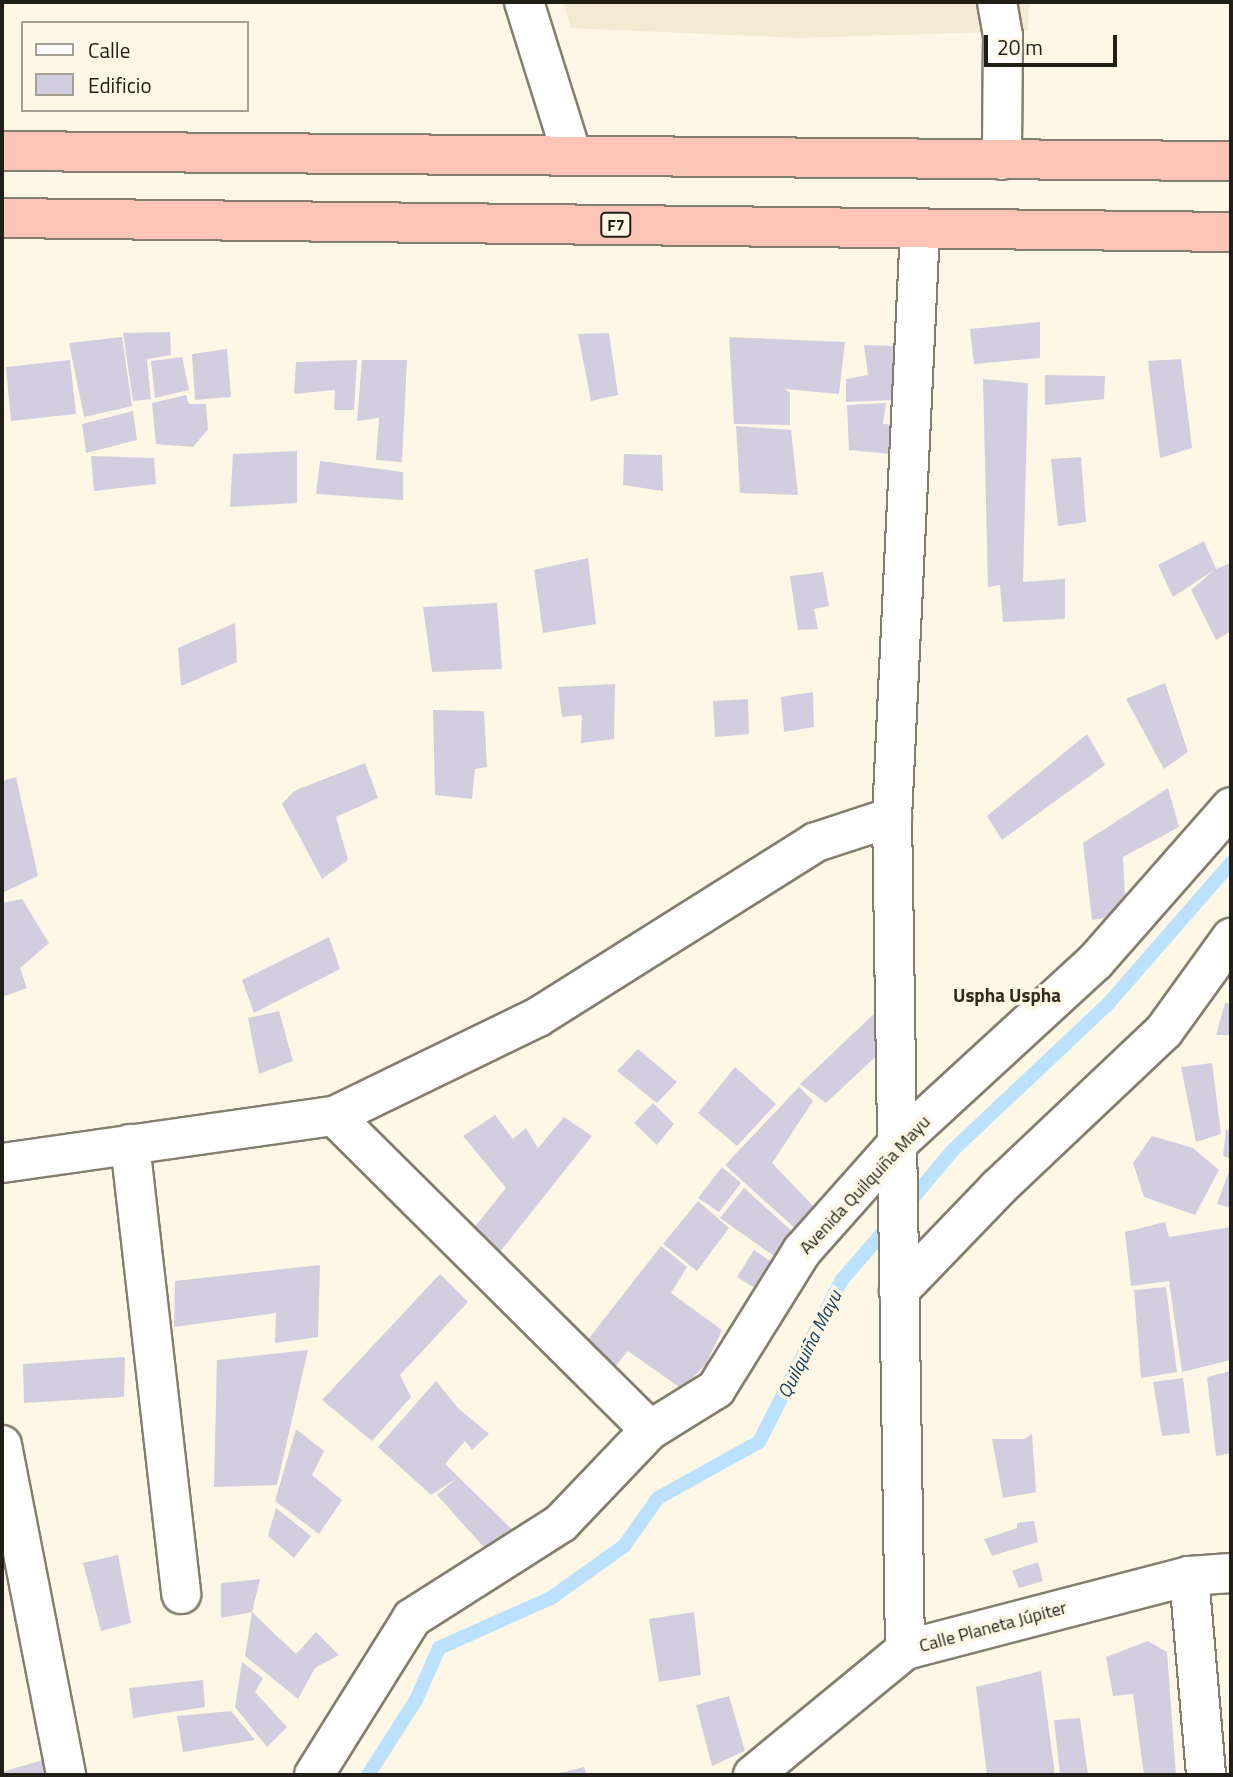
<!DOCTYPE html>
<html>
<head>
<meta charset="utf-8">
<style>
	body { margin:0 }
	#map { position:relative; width:1233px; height:1777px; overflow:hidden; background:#fef7e6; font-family:"Titillium Web",sans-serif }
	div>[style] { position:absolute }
	.built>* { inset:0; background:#f4ead2 }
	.stream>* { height:14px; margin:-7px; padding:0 7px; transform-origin:7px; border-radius:7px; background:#bbe1fe }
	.building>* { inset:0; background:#d3cedf }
	.roads { filter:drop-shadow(2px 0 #847e6f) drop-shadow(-2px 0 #847e6f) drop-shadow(0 2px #847e6f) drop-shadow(0 -2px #847e6f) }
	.minor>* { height:38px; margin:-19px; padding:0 19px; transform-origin:19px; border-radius:19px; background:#fff }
	.highway>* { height:38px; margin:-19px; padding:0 19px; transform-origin:19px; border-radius:19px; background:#fdc5b7 }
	span { translate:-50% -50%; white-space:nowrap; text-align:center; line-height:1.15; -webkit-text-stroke:7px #fef7e6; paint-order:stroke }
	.shield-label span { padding:2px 5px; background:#fef7e6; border:2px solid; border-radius:5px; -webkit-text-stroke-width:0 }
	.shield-label { font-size:16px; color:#211e18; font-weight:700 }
	.street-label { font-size:18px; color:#211e18 }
	.neighbourhood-label { font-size:19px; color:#322c1f; font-weight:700 }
	.water-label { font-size:19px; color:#15425f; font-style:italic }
	.frame { position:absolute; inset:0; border:4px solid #211e18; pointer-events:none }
	.legend { position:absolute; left:21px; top:21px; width:228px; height:91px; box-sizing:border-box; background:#fef7e6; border:2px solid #a6a094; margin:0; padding:9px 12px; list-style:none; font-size:21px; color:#211e18 }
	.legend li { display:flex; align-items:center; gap:14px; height:35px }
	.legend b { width:35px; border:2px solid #a6a094 }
	.scale { position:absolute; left:984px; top:35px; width:133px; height:32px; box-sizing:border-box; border:4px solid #211e18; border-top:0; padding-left:9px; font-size:21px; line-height:24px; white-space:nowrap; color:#211e18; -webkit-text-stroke:5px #fef7e6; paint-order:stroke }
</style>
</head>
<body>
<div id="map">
	<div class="built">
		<i style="clip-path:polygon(563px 2px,1029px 2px,1028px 31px,800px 38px,571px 28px)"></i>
	</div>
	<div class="stream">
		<i style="left:906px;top:1206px;width:75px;rotate:-49.9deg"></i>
		<i style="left:954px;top:1149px;width:212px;rotate:-43.3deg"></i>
		<i style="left:1108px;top:1004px;width:187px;rotate:-48.9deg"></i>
		<i style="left:368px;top:1775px;width:89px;rotate:-57.4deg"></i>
		<i style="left:416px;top:1700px;width:57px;rotate:-66.1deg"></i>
		<i style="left:439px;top:1648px;width:123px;rotate:-24.1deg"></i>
		<i style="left:551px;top:1598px;width:90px;rotate:-35.5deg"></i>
		<i style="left:624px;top:1546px;width:59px;rotate:-54.7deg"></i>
		<i style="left:658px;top:1498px;width:115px;rotate:-29deg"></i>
		<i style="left:759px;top:1442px;width:181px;rotate:-63deg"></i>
		<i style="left:841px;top:1281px;width:75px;rotate:-49.3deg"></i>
	</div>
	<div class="building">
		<i style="clip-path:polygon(1040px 322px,1040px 358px,974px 364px,970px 329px)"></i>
		<i style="clip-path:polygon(170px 332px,171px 355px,147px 359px,151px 399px,133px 401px,123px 333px)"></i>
		<i style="clip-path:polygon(609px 333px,618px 395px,591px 401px,578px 334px)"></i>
		<i style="clip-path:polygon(122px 337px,132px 406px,84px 417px,69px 343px)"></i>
		<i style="clip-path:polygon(729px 337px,845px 342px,839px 394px,785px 389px,790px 393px,790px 425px,734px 424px)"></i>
		<i style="clip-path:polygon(864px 345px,899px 346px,898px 400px,846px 402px,846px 379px,868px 375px)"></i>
		<i style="clip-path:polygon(227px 349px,231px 397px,195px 400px,192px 354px)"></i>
		<i style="clip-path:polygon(182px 357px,189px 390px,155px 398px,151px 361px)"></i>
		<i style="clip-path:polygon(1181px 359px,1192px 448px,1160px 458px,1148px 361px)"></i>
		<i style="clip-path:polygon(70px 360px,76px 414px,11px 421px,6px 367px)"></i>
		<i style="clip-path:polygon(357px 360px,354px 410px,334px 410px,335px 390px,294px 394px,296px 362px)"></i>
		<i style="clip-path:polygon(362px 360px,407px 360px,402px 462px,376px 460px,379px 418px,357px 421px)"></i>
		<i style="clip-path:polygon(1045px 375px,1105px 376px,1104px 399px,1045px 405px)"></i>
		<i style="clip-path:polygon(983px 379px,1028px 383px,1023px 582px,1065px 579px,1065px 619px,1003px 622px,1000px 585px,988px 587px)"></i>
		<i style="clip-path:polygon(186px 395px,189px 404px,206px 404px,208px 429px,193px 447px,156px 444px,152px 403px)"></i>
		<i style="clip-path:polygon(886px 403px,883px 424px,900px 425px,901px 455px,849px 450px,847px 405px)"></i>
		<i style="clip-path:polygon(133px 411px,137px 440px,86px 453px,82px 424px)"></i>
		<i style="clip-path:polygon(736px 426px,791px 430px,798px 495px,740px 493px)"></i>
		<i style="clip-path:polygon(297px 451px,297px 503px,230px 507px,233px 454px)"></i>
		<i style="clip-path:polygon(624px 454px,662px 455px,663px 491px,623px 485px)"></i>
		<i style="clip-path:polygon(91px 456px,154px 458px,156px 484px,94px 491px)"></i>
		<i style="clip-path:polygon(1081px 457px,1086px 522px,1058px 526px,1051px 459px)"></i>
		<i style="clip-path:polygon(320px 461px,403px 472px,403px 500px,316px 494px)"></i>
		<i style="clip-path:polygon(1204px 541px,1216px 569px,1231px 563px,1231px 631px,1216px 640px,1191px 590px,1214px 570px,1173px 597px,1158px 565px)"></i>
		<i style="clip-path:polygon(588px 558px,596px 624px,543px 633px,534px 570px)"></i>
		<i style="clip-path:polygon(823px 572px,829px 606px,814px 609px,818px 629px,798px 630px,790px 576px)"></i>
		<i style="clip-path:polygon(497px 603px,502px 669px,432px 672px,423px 607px)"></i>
		<i style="clip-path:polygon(235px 623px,237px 662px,181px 686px,178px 648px)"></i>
		<i style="clip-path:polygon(1165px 683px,1188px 752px,1164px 769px,1126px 699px)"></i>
		<i style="clip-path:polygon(615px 684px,614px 739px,581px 743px,582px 715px,562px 717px,558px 687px)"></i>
		<i style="clip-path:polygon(813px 692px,814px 727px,784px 732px,781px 697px)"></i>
		<i style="clip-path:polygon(748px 699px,749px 734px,715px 737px,713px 701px)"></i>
		<i style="clip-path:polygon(433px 710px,484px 711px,487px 767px,475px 769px,472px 799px,435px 795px)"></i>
		<i style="clip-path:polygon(1087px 734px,1105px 765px,1002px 840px,987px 816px)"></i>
		<i style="clip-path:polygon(365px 763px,378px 798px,336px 817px,348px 860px,322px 879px,282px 804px,294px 791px)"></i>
		<i style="clip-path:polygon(16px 777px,38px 876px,2px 893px,2px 781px)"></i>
		<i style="clip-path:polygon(1168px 788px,1179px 827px,1123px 857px,1126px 915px,1092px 920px,1083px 843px)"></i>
		<i style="clip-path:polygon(22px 899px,49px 943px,20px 968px,27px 988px,2px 997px,2px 903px)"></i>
		<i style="clip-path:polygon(329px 937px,340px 969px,254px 1013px,242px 980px)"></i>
		<i style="clip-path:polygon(1225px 1003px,1231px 1003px,1231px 1035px,1216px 1035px)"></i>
		<i style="clip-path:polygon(878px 1010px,883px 1050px,826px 1103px,800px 1084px)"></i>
		<i style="clip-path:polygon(279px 1011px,293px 1061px,259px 1074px,248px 1018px)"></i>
		<i style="clip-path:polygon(638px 1049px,677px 1082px,657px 1103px,617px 1071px)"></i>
		<i style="clip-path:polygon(1212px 1063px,1221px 1134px,1196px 1142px,1181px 1067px)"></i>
		<i style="clip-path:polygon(735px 1067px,776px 1104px,737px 1146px,698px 1113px)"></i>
		<i style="clip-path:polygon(799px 1087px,813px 1101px,772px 1163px,819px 1212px,799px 1232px,725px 1165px)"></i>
		<i style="clip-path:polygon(653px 1103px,674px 1124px,657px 1145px,634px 1123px)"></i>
		<i style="clip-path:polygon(495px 1115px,513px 1139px,526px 1128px,538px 1148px,564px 1117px,592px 1136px,499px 1253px,473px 1229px,506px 1188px,463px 1136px)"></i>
		<i style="clip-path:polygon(1226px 1130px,1231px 1131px,1231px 1159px,1223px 1156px)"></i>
		<i style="clip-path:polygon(1152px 1136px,1193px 1148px,1219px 1170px,1195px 1215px,1144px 1197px,1133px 1163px)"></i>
		<i style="clip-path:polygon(1231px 1166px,1231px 1208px,1217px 1204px)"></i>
		<i style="clip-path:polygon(722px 1167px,741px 1183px,719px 1212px,698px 1198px)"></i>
		<i style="clip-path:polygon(744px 1188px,794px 1233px,777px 1258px,720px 1218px)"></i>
		<i style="clip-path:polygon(698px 1201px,729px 1228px,697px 1271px,663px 1244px)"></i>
		<i style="clip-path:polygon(1165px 1222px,1169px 1237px,1231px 1227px,1231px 1360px,1182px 1372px,1169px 1281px,1131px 1286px,1125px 1232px)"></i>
		<i style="clip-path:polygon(661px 1246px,687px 1267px,671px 1293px,722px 1330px,706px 1364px,682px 1389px,628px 1351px,613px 1369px,586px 1342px)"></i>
		<i style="clip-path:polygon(754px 1250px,773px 1263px,758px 1290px,737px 1277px)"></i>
		<i style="clip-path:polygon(320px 1265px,318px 1337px,275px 1343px,276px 1313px,174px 1327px,175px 1281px)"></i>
		<i style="clip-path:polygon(440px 1274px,468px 1302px,400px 1375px,411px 1397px,372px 1441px,322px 1400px)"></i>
		<i style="clip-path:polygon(1166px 1287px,1177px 1372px,1141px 1378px,1134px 1290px)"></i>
		<i style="clip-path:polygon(308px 1350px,277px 1485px,214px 1487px,217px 1360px)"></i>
		<i style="clip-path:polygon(125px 1357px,124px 1397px,24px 1403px,23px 1364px)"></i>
		<i style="clip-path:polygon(1231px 1371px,1231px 1453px,1216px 1456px,1207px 1377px)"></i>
		<i style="clip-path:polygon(1183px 1378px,1190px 1433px,1162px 1436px,1153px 1382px)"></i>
		<i style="clip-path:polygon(436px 1381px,458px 1408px,489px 1434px,472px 1450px,465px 1441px,445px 1464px,522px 1539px,497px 1562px,437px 1495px,457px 1478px,431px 1495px,378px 1447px)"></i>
		<i style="clip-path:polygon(296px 1429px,324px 1451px,312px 1475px,342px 1500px,319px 1534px,275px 1501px)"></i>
		<i style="clip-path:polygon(1032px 1434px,1036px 1492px,1003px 1498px,992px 1439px,1024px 1439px)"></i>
		<i style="clip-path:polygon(276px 1508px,311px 1536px,294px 1558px,268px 1536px)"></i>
		<i style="clip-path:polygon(1034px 1521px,1038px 1542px,992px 1556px,984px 1539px,1017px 1528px,1017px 1523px)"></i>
		<i style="clip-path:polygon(118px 1555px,131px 1623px,101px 1631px,83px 1563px)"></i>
		<i style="clip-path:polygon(1038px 1562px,1043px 1581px,1019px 1588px,1012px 1571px)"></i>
		<i style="clip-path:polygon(260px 1579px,252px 1612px,221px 1618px,221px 1583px)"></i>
		<i style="clip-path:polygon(252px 1612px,296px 1654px,316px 1632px,339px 1655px,315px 1668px,298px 1699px,245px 1656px)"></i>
		<i style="clip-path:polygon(694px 1612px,701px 1675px,659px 1682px,649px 1619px)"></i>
		<i style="clip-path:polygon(1148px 1641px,1167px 1652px,1176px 1775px,1144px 1775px,1133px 1694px,1113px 1696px,1106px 1657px)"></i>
		<i style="clip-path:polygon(242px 1662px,263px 1678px,255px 1692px,287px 1727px,267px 1747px,235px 1707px)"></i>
		<i style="clip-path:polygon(1041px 1671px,1055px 1775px,987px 1775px,976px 1687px)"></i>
		<i style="clip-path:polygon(203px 1680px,205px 1707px,133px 1718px,129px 1688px)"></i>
		<i style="clip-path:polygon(729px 1696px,745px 1751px,712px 1766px,696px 1705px)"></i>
		<i style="clip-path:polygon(231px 1711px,255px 1740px,183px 1752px,177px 1716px)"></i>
		<i style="clip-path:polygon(1080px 1718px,1088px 1775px,1060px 1775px,1054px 1720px)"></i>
		<i style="clip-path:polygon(46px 1759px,49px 1775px,2px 1775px,2px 1772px)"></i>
		<i style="clip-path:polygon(584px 1767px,587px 1775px,555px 1775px,555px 1774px)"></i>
	</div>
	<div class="roads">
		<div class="minor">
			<i style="left:524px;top:2px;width:160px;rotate:72.6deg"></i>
			<i style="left:997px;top:2px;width:35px;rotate:80deg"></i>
			<i style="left:1003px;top:36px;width:124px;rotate:90.5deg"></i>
			<i style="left:334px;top:1116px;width:445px;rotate:44.8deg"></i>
			<i style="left:130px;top:1144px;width:453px;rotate:83.5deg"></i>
			<i style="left:2px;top:1163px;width:335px;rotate:-8.1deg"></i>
			<i style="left:334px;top:1116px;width:227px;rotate:-25.9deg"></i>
			<i style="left:538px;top:1017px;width:328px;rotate:-32.2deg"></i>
			<i style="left:816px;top:842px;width:80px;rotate:-18.2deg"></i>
			<i style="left:899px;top:1291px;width:143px;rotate:-46.1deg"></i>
			<i style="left:998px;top:1188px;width:228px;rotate:-43.4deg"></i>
			<i style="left:1164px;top:1031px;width:115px;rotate:-54.2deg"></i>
			<i style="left:2px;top:1445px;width:336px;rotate:79deg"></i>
			<i style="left:1189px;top:1576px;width:200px;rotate:85.1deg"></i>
			<i style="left:905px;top:1650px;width:833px;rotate:-90.89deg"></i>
			<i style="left:892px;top:817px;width:589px;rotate:-87.27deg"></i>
			<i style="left:314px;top:1775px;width:185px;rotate:-58deg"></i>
			<i style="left:412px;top:1618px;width:177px;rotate:-32.5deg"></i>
			<i style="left:561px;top:1523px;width:129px;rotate:-46.3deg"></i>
			<i style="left:650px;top:1430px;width:78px;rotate:-31.8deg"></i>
			<i style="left:716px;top:1389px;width:163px;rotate:-58.1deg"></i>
			<i style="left:802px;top:1251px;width:143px;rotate:-48.4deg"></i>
			<i style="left:897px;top:1144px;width:269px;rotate:-42.6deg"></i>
			<i style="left:1095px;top:962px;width:206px;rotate:-48.7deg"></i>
			<i style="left:753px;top:1775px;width:197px;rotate:-39.4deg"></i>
			<i style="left:905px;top:1650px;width:293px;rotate:-14.6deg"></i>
			<i style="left:1189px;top:1576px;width:42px;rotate:-4.1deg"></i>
		</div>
		<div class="highway">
			<i style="left:2px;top:151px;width:1229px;rotate:0.47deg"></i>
			<i style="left:2px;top:218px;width:1229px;rotate:0.65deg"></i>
		</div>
	</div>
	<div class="shield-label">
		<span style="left:616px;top:225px">F7</span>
	</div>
	<div class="street-label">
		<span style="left:865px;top:1185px;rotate:-47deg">Avenida Quilquiña Mayu</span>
		<span style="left:993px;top:1627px;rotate:-15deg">Calle Planeta Júpiter</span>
	</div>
	<div class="neighbourhood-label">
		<span style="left:1007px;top:995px">Uspha Uspha</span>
	</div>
	<div class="water-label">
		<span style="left:809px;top:1344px;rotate:-63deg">Quilquiña Mayu</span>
	</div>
	<div class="frame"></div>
	<ul class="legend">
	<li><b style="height:9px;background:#fff"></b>Calle</li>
	<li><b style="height:19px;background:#d3cedf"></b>Edificio</li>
	</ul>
	<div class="scale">20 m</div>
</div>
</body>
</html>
